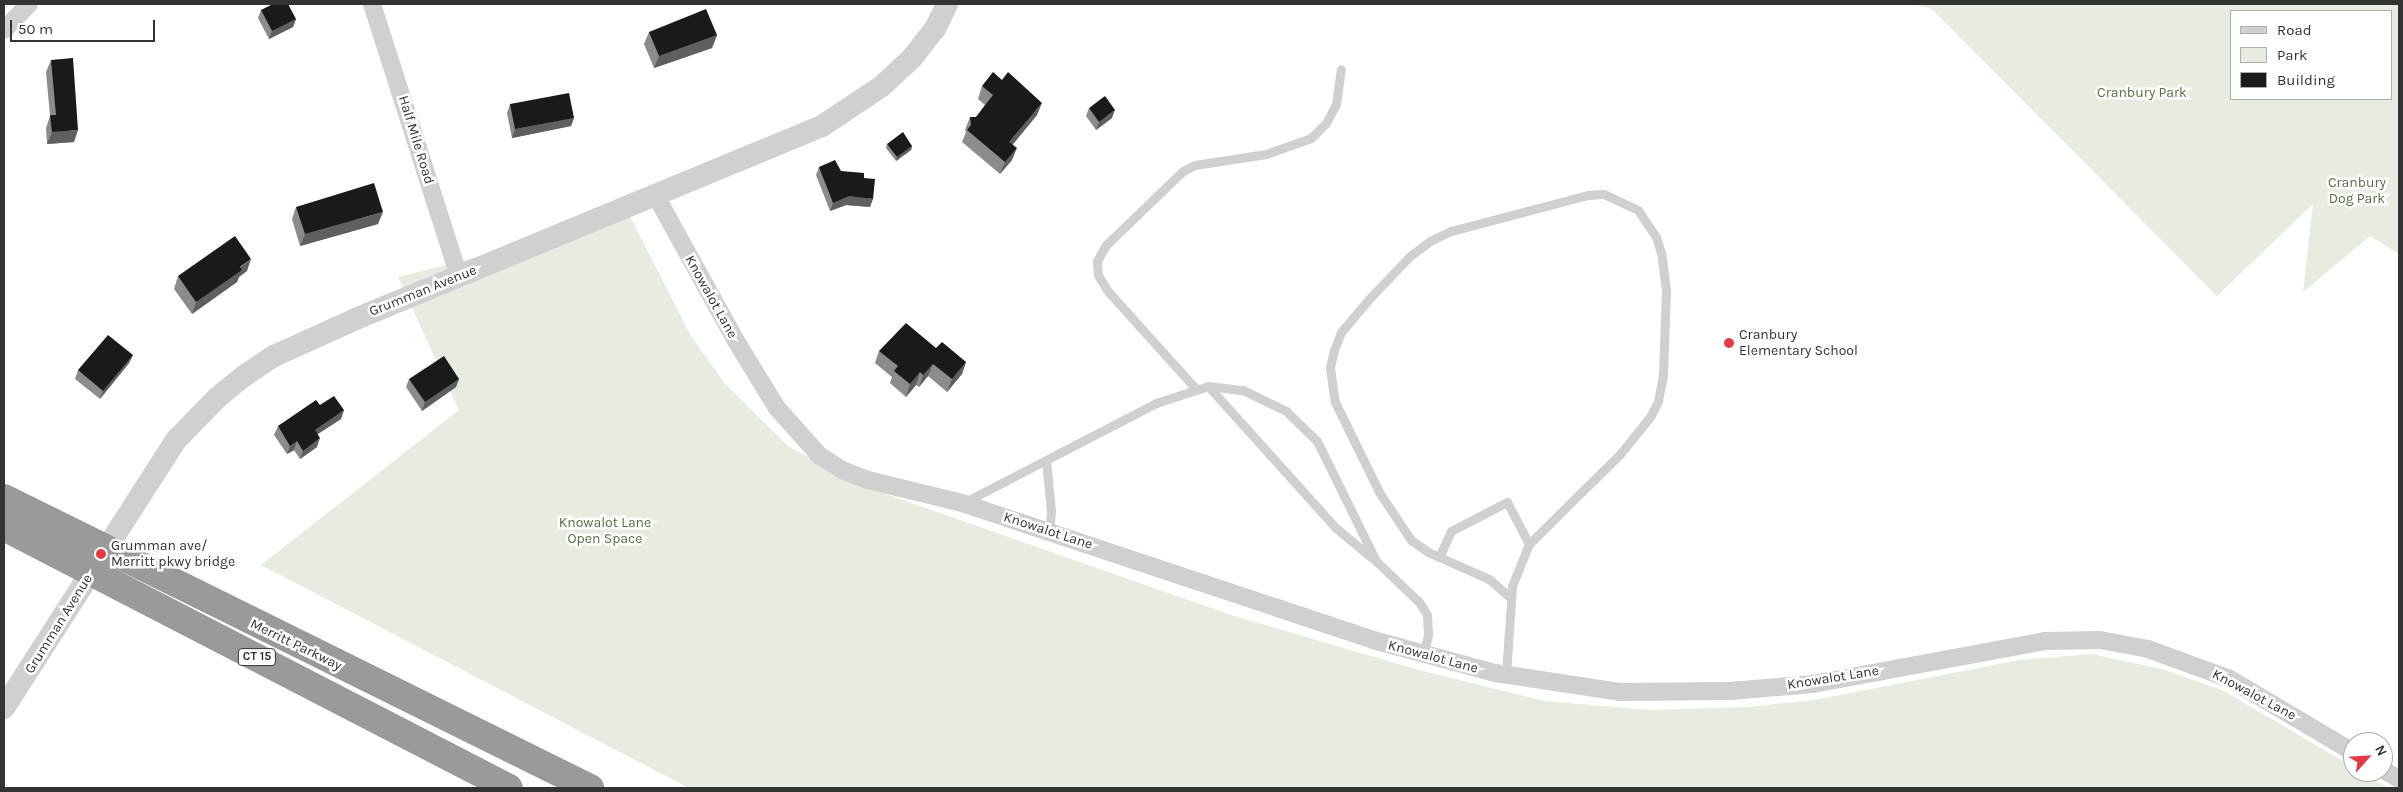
<!DOCTYPE html>
<html>
<head>
<meta charset="utf-8">
<style>
	body { margin:0 }
	#map { position:relative; width:2403px; height:792px; overflow:hidden; background:#fff; font-family:Karla,sans-serif }
	div>[style] { position:absolute }
	.green>* { inset:0; background:#e6ecdf }
	.service>* { height:9px; margin:-4.5px; padding:0 4.5px; transform-origin:4.5px; border-radius:4.5px; background:#d0d0d0 }
	.minor>* { height:18px; margin:-9px; padding:0 9px; transform-origin:9px; border-radius:9px; background:#d0d0d0 }
	.tertiary>* { height:22px; margin:-11px; padding:0 11px; transform-origin:11px; border-radius:11px; background:#d0d0d0 }
	.motorway>* { height:28px; margin:-14px; padding:0 14px; transform-origin:14px; border-radius:14px; background:#9a9a9a }
	.wall>* { inset:0; background:#8c8c8c }
	.shaded-wall>* { inset:0; background:#5f5f5f }
	.building>* { inset:0; background:#1a1a1a }
	.dots>* { width:14px; height:14px; translate:-50% -50%; box-sizing:border-box; border:2px solid #fff; border-radius:50% }
	span { translate:-50% -50%; white-space:nowrap; text-align:center; line-height:1.15; -webkit-text-stroke:5px #fff; paint-order:stroke }
	.shield-label span { padding:1px 4px; background:#fff; border:1px solid; border-radius:4px; -webkit-text-stroke-width:0 }
	.shield-label { font-size:12px; color:#333; font-weight:700 }
	.park-label { font-size:14px; color:#56703f }
	.street-label { font-size:14px; color:#333 }
	.poi-label { font-size:14px; color:#333 }
	.left { translate:0 -50%; text-align:left }
	.frame { position:absolute; inset:0; border:5px solid #333; pointer-events:none }
	.legend { position:absolute; left:2230px; top:10px; width:162px; height:90px; box-sizing:border-box; background:#fff; border:1px solid #adadad; margin:0; padding:6px 9px; list-style:none; font-size:15px; color:#333 }
	.legend li { display:flex; align-items:center; gap:10px; height:25px }
	.legend b { width:25px; border:1px solid #adadad }
	.north { position:absolute; left:2343px; top:732px; width:50px; height:50px; box-sizing:border-box; background:#fff; border:1px solid #adadad; border-radius:50%; rotate:64deg; font-size:14px; font-weight:700; line-height:20px; text-align:center; color:#333 }
	.north::after { content:''; display:block; margin:auto; width:18px; height:22px; background:#e63946; clip-path:polygon(50% 0,100% 100%,50% 72%,0 100%) }
	.scale { position:absolute; left:10px; top:20px; width:145px; height:22px; box-sizing:border-box; border:2px solid #333; border-top:0; padding-left:6px; font-size:15px; line-height:18px; white-space:nowrap; color:#333; -webkit-text-stroke:4px #fff; paint-order:stroke }
</style>
</head>
<body>
<div id="map">
	<div class="green">
		<i style="clip-path:polygon(evenodd,1913px 4px,2399px 4px,2399px 254px,2370px 236px,2303px 292px,2313px 204px,2217px 296px,1932px 9px,1913px 4px,2232px 11px,2392px 11px,2392px 99px,2232px 99px,2232px 11px)"></i>
		<i style="clip-path:polygon(626px 209px,691px 336px,725px 384px,788px 446px,860px 485px,1234px 616px,1419px 670px,1544px 701px,1649px 710px,1748px 707px,1814px 700px,2020px 660px,2092px 654px,2165px 670px,2224px 691px,2353px 767px,2353px 772px,2361px 772px,2389px 788px,689px 788px,261px 565px,459px 410px,398px 277px,513px 248px)"></i>
	</div>
	<div class="service">
		<i style="left:1208px;top:386px;width:191px;rotate:48deg"></i>
		<i style="left:1336px;top:528px;width:47px;rotate:39.8deg"></i>
		<i style="left:1196px;top:389px;width:133px;rotate:-132deg"></i>
		<i style="left:1107px;top:290px;width:17px;rotate:-121deg"></i>
		<i style="left:1098px;top:275px;width:14px;rotate:-94deg"></i>
		<i style="left:1097px;top:261px;width:18px;rotate:-61deg"></i>
		<i style="left:1106px;top:245px;width:107px;rotate:-43.9deg"></i>
		<i style="left:1183px;top:171px;width:13px;rotate:-27deg"></i>
		<i style="left:1195px;top:165px;width:72px;rotate:-8.8deg"></i>
		<i style="left:1266px;top:154px;width:48px;rotate:-19.6deg"></i>
		<i style="left:1311px;top:138px;width:21px;rotate:-45deg"></i>
		<i style="left:1326px;top:123px;width:21px;rotate:-62deg"></i>
		<i style="left:1336px;top:104px;width:35px;rotate:-82deg"></i>
		<i style="left:1046px;top:460px;width:51px;rotate:84.4deg"></i>
		<i style="left:1051px;top:511px;width:21px;rotate:95deg"></i>
		<i style="left:963px;top:503px;width:217px;rotate:-27.4deg"></i>
		<i style="left:1156px;top:403px;width:55px;rotate:-18.1deg"></i>
		<i style="left:1208px;top:386px;width:35px;rotate:7deg"></i>
		<i style="left:1243px;top:390px;width:48px;rotate:26deg"></i>
		<i style="left:1286px;top:411px;width:43px;rotate:44.1deg"></i>
		<i style="left:1317px;top:441px;width:134px;rotate:63.8deg"></i>
		<i style="left:1376px;top:561px;width:59px;rotate:43.6deg"></i>
		<i style="left:1419px;top:602px;width:15px;rotate:58deg"></i>
		<i style="left:1427px;top:615px;width:20px;rotate:87deg"></i>
		<i style="left:1428px;top:635px;width:21px;rotate:104deg"></i>
		<i style="left:1439px;top:557px;width:29px;rotate:-65deg"></i>
		<i style="left:1451px;top:531px;width:63px;rotate:-27.4deg"></i>
		<i style="left:1507px;top:502px;width:47px;rotate:62.4deg"></i>
		<i style="left:1506px;top:675px;width:89px;rotate:-86.1deg"></i>
		<i style="left:1512px;top:586px;width:45px;rotate:-68deg"></i>
		<i style="left:1529px;top:544px;width:128px;rotate:-44.7deg"></i>
		<i style="left:1620px;top:454px;width:48px;rotate:-51deg"></i>
		<i style="left:1650px;top:417px;width:18px;rotate:-63deg"></i>
		<i style="left:1658px;top:401px;width:26px;rotate:-79deg"></i>
		<i style="left:1663px;top:375px;width:84px;rotate:-88deg"></i>
		<i style="left:1666px;top:291px;width:38px;rotate:-97deg"></i>
		<i style="left:1661px;top:253px;width:17px;rotate:-107deg"></i>
		<i style="left:1656px;top:237px;width:32px;rotate:-124deg"></i>
		<i style="left:1638px;top:210px;width:38px;rotate:-155deg"></i>
		<i style="left:1603px;top:194px;width:15px;rotate:176deg"></i>
		<i style="left:1588px;top:195px;width:142px;rotate:165.3deg"></i>
		<i style="left:1451px;top:231px;width:23px;rotate:155deg"></i>
		<i style="left:1430px;top:241px;width:26px;rotate:143deg"></i>
		<i style="left:1409px;top:257px;width:58px;rotate:133.6deg"></i>
		<i style="left:1369px;top:299px;width:43px;rotate:130.3deg"></i>
		<i style="left:1341px;top:332px;width:19px;rotate:111deg"></i>
		<i style="left:1334px;top:350px;width:18px;rotate:103deg"></i>
		<i style="left:1330px;top:368px;width:34px;rotate:82deg"></i>
		<i style="left:1335px;top:402px;width:100px;rotate:63.9deg"></i>
		<i style="left:1379px;top:492px;width:58px;rotate:56.3deg"></i>
		<i style="left:1411px;top:540px;width:21px;rotate:35deg"></i>
		<i style="left:1428px;top:552px;width:67px;rotate:23.9deg"></i>
		<i style="left:1489px;top:579px;width:29px;rotate:41deg"></i>
	</div>
	<div class="minor">
		<i style="left:372px;top:4px;width:286px;rotate:72.3deg"></i>
		<i style="left:4px;top:30px;width:36px;rotate:-46deg"></i>
		<i style="left:656px;top:196px;width:166px;rotate:61.1deg"></i>
		<i style="left:736px;top:341px;width:79px;rotate:58.5deg"></i>
		<i style="left:777px;top:408px;width:64px;rotate:48.1deg"></i>
		<i style="left:820px;top:456px;width:26px;rotate:32deg"></i>
		<i style="left:842px;top:470px;width:28px;rotate:21deg"></i>
		<i style="left:868px;top:480px;width:97px;rotate:13.7deg"></i>
		<i style="left:962px;top:503px;width:433px;rotate:18.4deg"></i>
		<i style="left:1373px;top:640px;width:126px;rotate:15.1deg"></i>
		<i style="left:1495px;top:673px;width:126px;rotate:8.6deg"></i>
		<i style="left:1620px;top:692px;width:110px;rotate:-0.5deg"></i>
		<i style="left:1730px;top:691px;width:83px;rotate:-4.8deg"></i>
		<i style="left:1813px;top:684px;width:236px;rotate:-10.5deg"></i>
		<i style="left:2045px;top:641px;width:55px;rotate:-1deg"></i>
		<i style="left:2100px;top:640px;width:49px;rotate:10.6deg"></i>
		<i style="left:2148px;top:649px;width:87px;rotate:20.1deg"></i>
		<i style="left:2230px;top:679px;width:143px;rotate:30.7deg"></i>
		<i style="left:2383px;top:770px;width:18px;rotate:29deg"></i>
	</div>
	<div class="tertiary">
		<i style="left:4px;top:708px;width:320px;rotate:-57.3deg"></i>
		<i style="left:177px;top:439px;width:59px;rotate:-45.7deg"></i>
		<i style="left:218px;top:397px;width:33px;rotate:-39deg"></i>
		<i style="left:244px;top:376px;width:36px;rotate:-34deg"></i>
		<i style="left:274px;top:356px;width:92px;rotate:-24.3deg"></i>
		<i style="left:358px;top:318px;width:502px;rotate:-22.48deg"></i>
		<i style="left:822px;top:126px;width:72px;rotate:-33.7deg"></i>
		<i style="left:882px;top:86px;width:41px;rotate:-43deg"></i>
		<i style="left:912px;top:58px;width:37px;rotate:-52deg"></i>
		<i style="left:935px;top:29px;width:28px;rotate:-64deg"></i>
	</div>
	<div class="motorway">
		<i style="left:4px;top:498px;width:654px;rotate:26.33deg"></i>
		<i style="left:4px;top:527px;width:568px;rotate:27.33deg"></i>
	</div>
	<div class="wall">
		<i style="clip-path:polygon(261px 10px,296px 19px,293px 27px,269px 39px,258px 18px)"></i>
		<i style="clip-path:polygon(649px 32px,717px 35px,712px 48px,654px 68px,644px 44px)"></i>
		<i style="clip-path:polygon(51px 60px,74px 142px,47px 144px,46px 128px,50px 116px,46px 72px)"></i>
		<i style="clip-path:polygon(982px 86px,1037px 115px,1013px 144px,1012px 160px,1000px 174px,962px 142px,966px 132px,965px 130px,970px 117px,976px 117px,985px 105px,978px 99px)"></i>
		<i style="clip-path:polygon(510px 104px,574px 118px,571px 126px,512px 138px,507px 113px)"></i>
		<i style="clip-path:polygon(1089px 108px,1112px 118px,1096px 130px,1086px 116px)"></i>
		<i style="clip-path:polygon(887px 144px,912px 146px,911px 150px,896px 161px,886px 148px)"></i>
		<i style="clip-path:polygon(819px 167px,841px 171px,864px 178px,870px 207px,846px 205px,830px 211px,816px 175px)"></i>
		<i style="clip-path:polygon(296px 207px,378px 224px,300px 246px,292px 219px)"></i>
		<i style="clip-path:polygon(247px 271px,239px 277px,237px 282px,192px 314px,174px 289px,178px 276px)"></i>
		<i style="clip-path:polygon(936px 348px,966px 362px,962px 374px,947px 392px,928px 376px,919px 387px,916px 385px,906px 397px,890px 383px,892px 377px,875px 363px,879px 351px)"></i>
		<i style="clip-path:polygon(133px 355px,129px 363px,100px 399px,75px 379px,78px 370px)"></i>
		<i style="clip-path:polygon(409px 379px,459px 379px,456px 387px,422px 411px,406px 387px)"></i>
		<i style="clip-path:polygon(320px 405px,344px 410px,341px 419px,317px 434px,317px 447px,300px 459px,294px 450px,287px 454px,274px 435px,278px 426px)"></i>
	</div>
	<div class="shaded-wall">
		<i style="clip-path:polygon(296px 19px,293px 27px,269px 39px,272px 31px)"></i>
		<i style="clip-path:polygon(717px 35px,712px 48px,654px 68px,659px 56px)"></i>
		<i style="clip-path:polygon(1042px 103px,1037px 115px,1005px 154px,1009px 142px)"></i>
		<i style="clip-path:polygon(1115px 110px,1112px 118px,1096px 130px,1099px 122px)"></i>
		<i style="clip-path:polygon(574px 118px,571px 126px,512px 138px,515px 129px)"></i>
		<i style="clip-path:polygon(78px 130px,74px 142px,47px 144px,52px 132px)"></i>
		<i style="clip-path:polygon(912px 146px,911px 150px,896px 161px,897px 157px)"></i>
		<i style="clip-path:polygon(1017px 148px,1012px 160px,1000px 174px,1005px 162px)"></i>
		<i style="clip-path:polygon(849px 196px,873px 199px,870px 207px,846px 205px,830px 211px,833px 203px)"></i>
		<i style="clip-path:polygon(383px 212px,378px 224px,300px 246px,305px 234px)"></i>
		<i style="clip-path:polygon(251px 259px,247px 271px,239px 277px,237px 282px,192px 314px,196px 302px)"></i>
		<i style="clip-path:polygon(133px 355px,129px 363px,100px 399px,103px 391px)"></i>
		<i style="clip-path:polygon(966px 362px,962px 374px,947px 392px,952px 379px)"></i>
		<i style="clip-path:polygon(933px 364px,928px 376px,919px 387px,923px 375px)"></i>
		<i style="clip-path:polygon(920px 372px,916px 385px,906px 397px,910px 384px)"></i>
		<i style="clip-path:polygon(459px 379px,456px 387px,422px 411px,425px 402px)"></i>
		<i style="clip-path:polygon(344px 410px,341px 419px,312px 438px,315px 430px)"></i>
		<i style="clip-path:polygon(320px 438px,317px 447px,300px 459px,303px 451px)"></i>
		<i style="clip-path:polygon(297px 441px,294px 450px,287px 454px,290px 446px)"></i>
	</div>
	<div class="building">
		<i style="clip-path:polygon(273px 4px,288px 4px,296px 19px,272px 31px,261px 10px)"></i>
		<i style="clip-path:polygon(706px 9px,717px 35px,659px 56px,649px 32px)"></i>
		<i style="clip-path:polygon(73px 58px,78px 130px,52px 132px,50px 115px,56px 115px,51px 60px)"></i>
		<i style="clip-path:polygon(993px 72px,1002px 80px,1008px 72px,1042px 103px,1009px 142px,1017px 148px,1005px 162px,967px 130px,971px 125px,970px 117px,976px 117px,993px 95px,982px 86px)"></i>
		<i style="clip-path:polygon(569px 93px,574px 118px,515px 129px,510px 104px)"></i>
		<i style="clip-path:polygon(1105px 96px,1115px 110px,1099px 122px,1089px 108px)"></i>
		<i style="clip-path:polygon(903px 132px,912px 146px,897px 157px,887px 144px)"></i>
		<i style="clip-path:polygon(835px 160px,841px 171px,864px 173px,864px 178px,875px 179px,873px 199px,849px 196px,833px 203px,819px 167px)"></i>
		<i style="clip-path:polygon(374px 183px,383px 212px,305px 234px,296px 207px)"></i>
		<i style="clip-path:polygon(235px 236px,251px 259px,240px 267px,242px 270px,196px 302px,178px 276px)"></i>
		<i style="clip-path:polygon(906px 323px,936px 348px,942px 342px,966px 362px,952px 379px,933px 364px,923px 375px,920px 372px,910px 384px,894px 371px,898px 366px,879px 351px)"></i>
		<i style="clip-path:polygon(108px 335px,133px 355px,103px 391px,78px 370px)"></i>
		<i style="clip-path:polygon(444px 356px,459px 379px,425px 402px,409px 379px)"></i>
		<i style="clip-path:polygon(334px 396px,344px 410px,315px 430px,320px 438px,303px 451px,297px 441px,290px 446px,278px 426px,316px 400px,320px 405px)"></i>
	</div>
	<div class="dots">
		<i style="left:1729px;top:343px;background:#e63946"></i>
		<i style="left:101px;top:554px;background:#e63946"></i>
	</div>
	<div class="shield-label">
		<span style="left:257px;top:657px">CT 15</span>
	</div>
	<div class="park-label">
		<span style="left:2142px;top:93px">Cranbury Park</span>
		<span style="left:2357px;top:191px">Cranbury<br>Dog Park</span>
		<span style="left:605px;top:531px">Knowalot Lane<br>Open Space</span>
	</div>
	<div class="street-label">
		<span style="left:416px;top:140px;rotate:73deg">Half Mile Road</span>
		<span style="left:423px;top:291px;rotate:-22deg">Grumman Avenue</span>
		<span style="left:711px;top:297px;rotate:61deg">Knowalot Lane</span>
		<span style="left:1048px;top:531px;rotate:18deg">Knowalot Lane</span>
		<span style="left:59px;top:624px;rotate:-58deg">Grumman Avenue</span>
		<span style="left:296px;top:645px;rotate:26deg">Merritt Parkway</span>
		<span style="left:1433px;top:657px;rotate:15deg">Knowalot Lane</span>
		<span style="left:1833px;top:678px;rotate:-9deg">Knowalot Lane</span>
		<span style="left:2254px;top:695px;rotate:28deg">Knowalot Lane</span>
	</div>
	<div class="poi-label">
		<span class="left" style="left:1739px;top:343px">Cranbury<br>Elementary School</span>
		<span class="left" style="left:111px;top:554px">Grumman ave/<br>Merritt pkwy bridge</span>
	</div>
	<div class="frame"></div>
	<ul class="legend">
	<li><b style="height:6px;background:#d0d0d0"></b>Road</li>
	<li><b style="height:14px;background:#e6ecdf"></b>Park</li>
	<li><b style="height:14px;background:#1a1a1a"></b>Building</li>
	</ul>
	<div class="north">N</div>
	<div class="scale">50 m</div>
</div>
</body>
</html>
